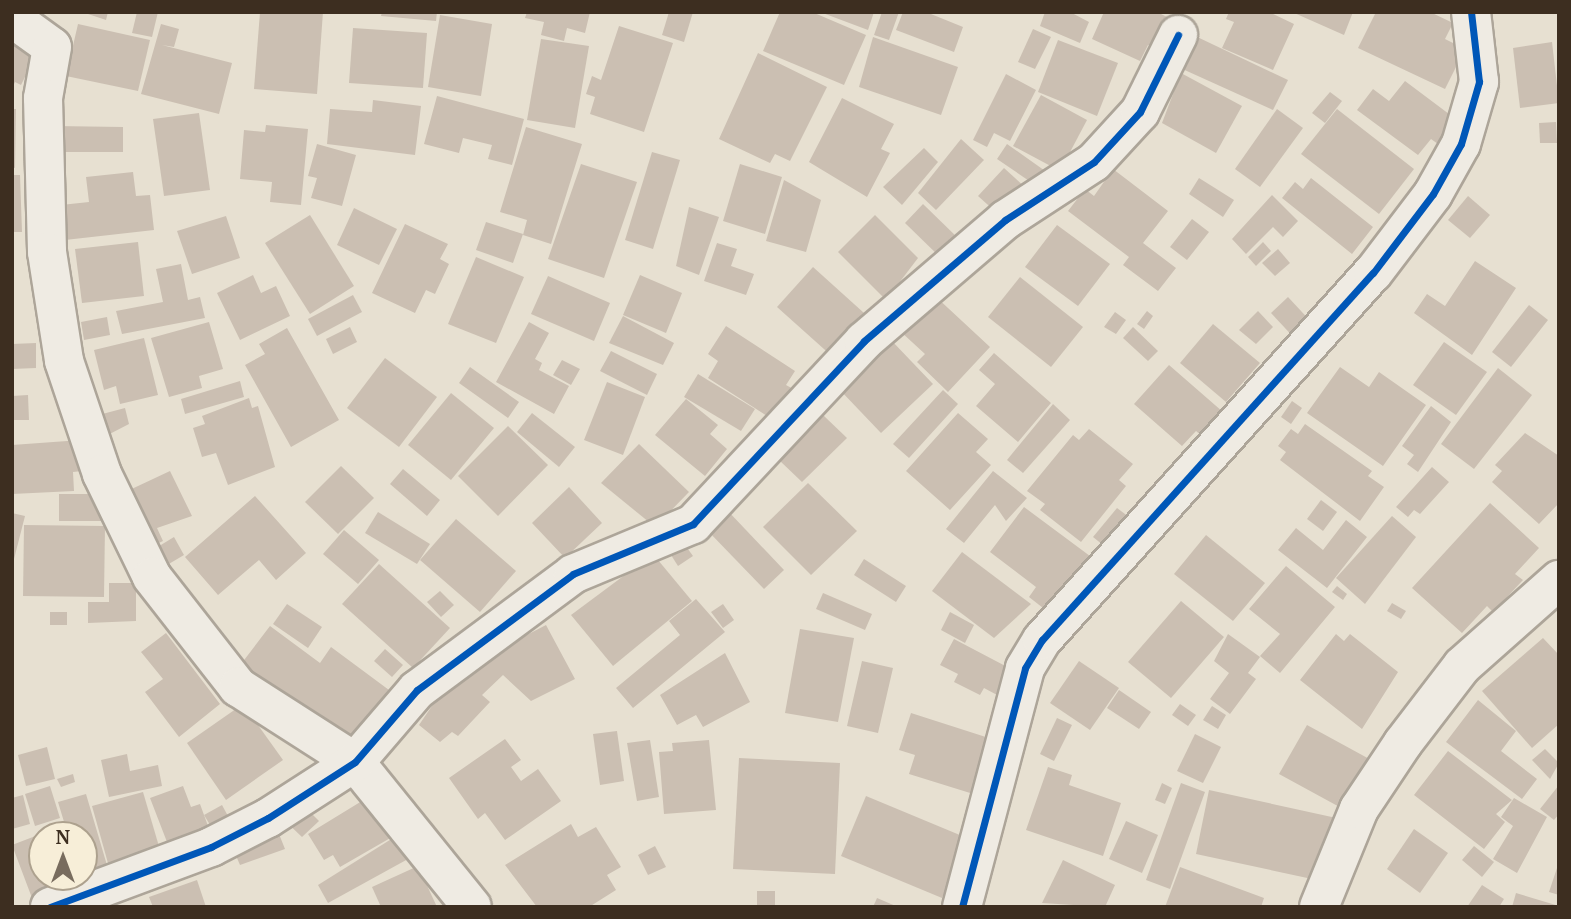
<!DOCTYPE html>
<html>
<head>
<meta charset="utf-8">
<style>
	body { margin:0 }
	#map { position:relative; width:1571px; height:919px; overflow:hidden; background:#e7e0d1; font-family:"PT Serif",serif }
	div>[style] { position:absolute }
	.building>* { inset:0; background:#cbbfb2 }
	.roads { filter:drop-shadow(2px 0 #ada599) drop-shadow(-2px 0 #ada599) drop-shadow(0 2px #ada599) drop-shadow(0 -2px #ada599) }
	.minor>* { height:38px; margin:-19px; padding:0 19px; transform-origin:19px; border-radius:19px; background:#efebe3 }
	.cycleway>* { height:7px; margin:-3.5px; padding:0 3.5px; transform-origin:3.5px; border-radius:3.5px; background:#0057b8 }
	span { translate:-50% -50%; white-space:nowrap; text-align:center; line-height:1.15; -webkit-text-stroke:7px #f7eed8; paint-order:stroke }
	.frame { position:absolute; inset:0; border:14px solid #3d2e20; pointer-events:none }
	.north { position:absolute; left:28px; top:821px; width:70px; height:70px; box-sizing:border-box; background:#f7eed8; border:2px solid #ada18e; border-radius:50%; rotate:0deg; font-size:19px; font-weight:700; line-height:28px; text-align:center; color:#3d2e20 }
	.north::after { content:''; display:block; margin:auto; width:24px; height:32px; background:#786c5e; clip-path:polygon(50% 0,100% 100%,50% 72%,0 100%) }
</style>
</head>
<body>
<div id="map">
	<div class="building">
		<i style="clip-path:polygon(82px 12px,108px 12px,106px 20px)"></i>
		<i style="clip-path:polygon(137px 12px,158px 12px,152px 37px,132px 33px)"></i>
		<i style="clip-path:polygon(260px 12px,323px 12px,317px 94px,254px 89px)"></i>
		<i style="clip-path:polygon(382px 12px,437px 12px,436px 21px,381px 16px)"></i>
		<i style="clip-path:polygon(527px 12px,590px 12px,585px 33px,567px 28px,564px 41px,541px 35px,544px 22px,525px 18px)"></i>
		<i style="clip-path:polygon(669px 12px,693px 12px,684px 42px,662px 35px)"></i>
		<i style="clip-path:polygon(780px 12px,812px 12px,866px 35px,844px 85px,763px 51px)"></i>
		<i style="clip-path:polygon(820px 12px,874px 12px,868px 30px)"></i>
		<i style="clip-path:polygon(882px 12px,899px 12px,889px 40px,874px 35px)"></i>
		<i style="clip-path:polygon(903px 12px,926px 12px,963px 27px,954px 52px,896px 30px)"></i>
		<i style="clip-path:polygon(1045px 12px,1070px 12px,1089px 22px,1080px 43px,1040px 26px)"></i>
		<i style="clip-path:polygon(1104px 12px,1157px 12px,1173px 20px,1159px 49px,1148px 45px,1140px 61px,1092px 39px)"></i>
		<i style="clip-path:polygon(1229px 12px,1269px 12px,1294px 24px,1273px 70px,1222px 48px,1234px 22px,1226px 19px)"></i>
		<i style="clip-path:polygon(1292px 12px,1353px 12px,1344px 35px)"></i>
		<i style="clip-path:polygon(1376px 12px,1430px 12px,1453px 23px,1445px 39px,1465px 49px,1445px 89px,1358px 48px)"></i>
		<i style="clip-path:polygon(440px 15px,492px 24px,481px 96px,428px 87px)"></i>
		<i style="clip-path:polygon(78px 24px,150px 40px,138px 91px,66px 76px)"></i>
		<i style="clip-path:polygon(161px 24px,179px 29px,174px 47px,162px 45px,232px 63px,219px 114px,141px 94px)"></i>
		<i style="clip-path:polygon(619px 26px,673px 43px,644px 132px,590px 114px,595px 97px,586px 94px,592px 76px,601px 80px)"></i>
		<i style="clip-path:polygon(353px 28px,427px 33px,423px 88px,349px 83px)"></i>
		<i style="clip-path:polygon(1033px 29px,1051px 37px,1035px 69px,1018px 62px)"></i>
		<i style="clip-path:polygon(1193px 35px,1288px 80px,1273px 110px,1178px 67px)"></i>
		<i style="clip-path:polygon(873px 37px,958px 67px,941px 115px,859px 87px)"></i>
		<i style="clip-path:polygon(541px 39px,589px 46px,575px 128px,527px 120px)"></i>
		<i style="clip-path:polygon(12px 40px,38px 51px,21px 85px,15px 82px,12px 88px)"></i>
		<i style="clip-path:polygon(1058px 40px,1118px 63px,1097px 116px,1038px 92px)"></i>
		<i style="clip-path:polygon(1552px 42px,1559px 103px,1520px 108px,1513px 48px)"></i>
		<i style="clip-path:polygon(758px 53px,827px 87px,790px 161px,775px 154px,770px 163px,719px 139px)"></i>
		<i style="clip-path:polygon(1181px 73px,1242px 106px,1216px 153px,1162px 123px)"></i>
		<i style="clip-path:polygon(1006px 74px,1036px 90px,1010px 141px,994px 133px,987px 147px,973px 140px)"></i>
		<i style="clip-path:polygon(1405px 81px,1457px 120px,1438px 144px,1431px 139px,1418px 155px,1357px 110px,1373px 89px,1389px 101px)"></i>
		<i style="clip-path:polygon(1330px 92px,1342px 101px,1325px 123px,1312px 113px)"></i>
		<i style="clip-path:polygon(1041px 95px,1087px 120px,1060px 171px,1013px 146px)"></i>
		<i style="clip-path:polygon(437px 96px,524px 119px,512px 165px,488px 159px,492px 145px,463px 138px,459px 153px,424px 144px)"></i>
		<i style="clip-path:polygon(842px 98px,894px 124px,881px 149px,890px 153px,867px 197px,809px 162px)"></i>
		<i style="clip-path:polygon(373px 100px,421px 106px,415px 155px,327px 144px,330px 109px,372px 112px)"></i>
		<i style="clip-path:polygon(12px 109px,16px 109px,15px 168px,12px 167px)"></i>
		<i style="clip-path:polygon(1277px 109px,1303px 128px,1260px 187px,1235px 169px)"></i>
		<i style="clip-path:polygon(1337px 109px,1414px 169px,1379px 214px,1301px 154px)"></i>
		<i style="clip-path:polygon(199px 113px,210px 190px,164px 196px,153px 119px)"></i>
		<i style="clip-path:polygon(1556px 122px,1557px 143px,1540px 143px,1539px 123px)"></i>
		<i style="clip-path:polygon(266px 125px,308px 129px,301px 205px,270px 202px,272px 182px,240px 179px,244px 130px,265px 132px)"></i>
		<i style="clip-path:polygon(54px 126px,123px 127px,123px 152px,54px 152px)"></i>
		<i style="clip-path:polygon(526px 127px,582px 144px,551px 244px,523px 235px,527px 220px,500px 212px)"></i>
		<i style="clip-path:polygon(961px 139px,984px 160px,936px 210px,918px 193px)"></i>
		<i style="clip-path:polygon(317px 144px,356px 155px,342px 206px,311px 198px,317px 178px,308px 176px)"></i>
		<i style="clip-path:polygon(1007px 144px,1048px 173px,1038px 187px,997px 159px)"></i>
		<i style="clip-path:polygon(924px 148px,938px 162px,902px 205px,883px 187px)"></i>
		<i style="clip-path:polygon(652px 152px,680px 160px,653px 249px,625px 240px)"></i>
		<i style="clip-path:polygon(581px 164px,637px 182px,604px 278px,548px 259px)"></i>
		<i style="clip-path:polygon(740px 164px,782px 177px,765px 234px,723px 221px)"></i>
		<i style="clip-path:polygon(1004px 168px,1026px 188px,997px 213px,978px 196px)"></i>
		<i style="clip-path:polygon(1113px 169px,1168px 211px,1143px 243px,1176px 268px,1158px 291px,1123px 265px,1129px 257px,1068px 211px,1085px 189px,1094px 196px)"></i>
		<i style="clip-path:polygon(133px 172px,136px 196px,150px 195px,154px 230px,65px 240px,61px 205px,89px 202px,86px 177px)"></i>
		<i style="clip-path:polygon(12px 175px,20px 175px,22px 232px,12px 232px)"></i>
		<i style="clip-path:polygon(1199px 178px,1234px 200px,1223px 217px,1189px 194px)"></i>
		<i style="clip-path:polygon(1311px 178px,1373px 227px,1352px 254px,1282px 198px,1295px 182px,1303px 189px)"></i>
		<i style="clip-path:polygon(784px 180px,821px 200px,806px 252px,766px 241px)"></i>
		<i style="clip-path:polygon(1272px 195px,1298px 221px,1283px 237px,1273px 227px,1246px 254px,1232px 239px)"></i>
		<i style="clip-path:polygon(1468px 196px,1490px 215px,1470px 238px,1448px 220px)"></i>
		<i style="clip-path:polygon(923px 204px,961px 241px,943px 260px,905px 223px)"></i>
		<i style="clip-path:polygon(689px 207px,719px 217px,699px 275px,676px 266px)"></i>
		<i style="clip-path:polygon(354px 208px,397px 229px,379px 265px,337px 245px)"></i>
		<i style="clip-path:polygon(310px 215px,354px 286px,310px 314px,265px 243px)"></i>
		<i style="clip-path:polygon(875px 215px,918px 258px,886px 300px,838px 252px)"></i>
		<i style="clip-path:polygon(226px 216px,240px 258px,192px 274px,177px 231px)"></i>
		<i style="clip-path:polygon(1192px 219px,1209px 232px,1187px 260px,1170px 247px)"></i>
		<i style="clip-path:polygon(486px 222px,523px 234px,513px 263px,476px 250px)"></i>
		<i style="clip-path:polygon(405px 224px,448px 244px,440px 259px,449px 264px,435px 294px,426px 290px,415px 313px,372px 293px)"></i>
		<i style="clip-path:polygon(1057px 225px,1110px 264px,1078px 306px,1025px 267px)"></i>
		<i style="clip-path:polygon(138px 242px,144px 296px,82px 303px,75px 249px)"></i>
		<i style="clip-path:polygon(1263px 242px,1271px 251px,1256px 266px,1248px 257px)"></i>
		<i style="clip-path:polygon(717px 243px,737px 249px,731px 266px,754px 274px,746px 295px,704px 281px)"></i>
		<i style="clip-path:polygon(1278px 249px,1290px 263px,1275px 276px,1262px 263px)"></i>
		<i style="clip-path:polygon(476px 257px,524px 277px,496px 343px,448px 324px)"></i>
		<i style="clip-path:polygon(1475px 261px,1516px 288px,1472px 355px,1414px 313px,1427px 294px,1445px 306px)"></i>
		<i style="clip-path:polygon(181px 264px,188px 300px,200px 297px,205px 318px,122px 334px,116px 311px,163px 302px,156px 269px)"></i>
		<i style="clip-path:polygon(813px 267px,864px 313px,834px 358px,777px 307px)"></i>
		<i style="clip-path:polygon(253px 275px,261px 293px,276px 286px,290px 316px,240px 340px,217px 293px)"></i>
		<i style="clip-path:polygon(640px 275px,682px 293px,666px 333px,623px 315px)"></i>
		<i style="clip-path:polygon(548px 276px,610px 303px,594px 341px,531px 314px)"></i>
		<i style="clip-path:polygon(1020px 277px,1083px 327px,1051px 367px,988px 317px)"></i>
		<i style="clip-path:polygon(353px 295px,362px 312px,317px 336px,308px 319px)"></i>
		<i style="clip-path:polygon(934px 295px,990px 347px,948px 392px,917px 362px,925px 354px,900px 331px)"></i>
		<i style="clip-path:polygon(1288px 297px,1315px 326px,1298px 342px,1271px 313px)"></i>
		<i style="clip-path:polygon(1529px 305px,1548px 320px,1511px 367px,1492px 352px)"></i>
		<i style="clip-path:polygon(1147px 311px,1153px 316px,1144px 329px,1137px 324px)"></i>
		<i style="clip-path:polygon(1258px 311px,1273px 327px,1256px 344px,1239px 330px)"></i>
		<i style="clip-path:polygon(1115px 312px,1126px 320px,1116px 334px,1104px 327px)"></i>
		<i style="clip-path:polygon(623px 316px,674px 343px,663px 365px,609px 343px)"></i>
		<i style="clip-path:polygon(107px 317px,110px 335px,84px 340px,81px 322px)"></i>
		<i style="clip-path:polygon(209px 322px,223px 369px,199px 376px,202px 388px,169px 397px,151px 338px)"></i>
		<i style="clip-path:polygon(529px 322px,549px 333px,535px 359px,542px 363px,539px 370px,569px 386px,554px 414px,496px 382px)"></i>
		<i style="clip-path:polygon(1213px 324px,1260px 363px,1226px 402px,1180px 363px)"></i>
		<i style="clip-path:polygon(726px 326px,795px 371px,786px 385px,795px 390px,775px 421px,708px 378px,718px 361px,708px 354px)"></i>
		<i style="clip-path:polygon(350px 327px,357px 342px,333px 354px,326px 339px)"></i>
		<i style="clip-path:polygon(1133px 327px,1158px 351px,1148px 361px,1123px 338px)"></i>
		<i style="clip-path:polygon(287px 328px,339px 420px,291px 447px,245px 365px,265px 354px,259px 344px)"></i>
		<i style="clip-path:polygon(144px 338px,158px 395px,120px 404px,116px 386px,104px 390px,94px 350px)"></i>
		<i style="clip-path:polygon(891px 340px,933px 384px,881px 433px,839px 389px)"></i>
		<i style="clip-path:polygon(1444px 342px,1487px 372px,1456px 415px,1413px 385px)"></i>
		<i style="clip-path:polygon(36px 343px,36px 368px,12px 369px,12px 344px)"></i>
		<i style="clip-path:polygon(611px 351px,657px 374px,647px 395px,600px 371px)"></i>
		<i style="clip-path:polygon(994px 353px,1051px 403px,1018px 442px,976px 406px,995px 384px,979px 370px)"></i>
		<i style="clip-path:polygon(385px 358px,437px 397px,399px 447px,347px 408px)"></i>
		<i style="clip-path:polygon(562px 360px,580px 369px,571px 385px,553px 375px)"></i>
		<i style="clip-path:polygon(1169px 365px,1223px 412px,1202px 436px,1196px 431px,1182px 446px,1134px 404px)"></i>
		<i style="clip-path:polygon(470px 367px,519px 402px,508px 418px,459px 383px)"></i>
		<i style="clip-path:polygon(1340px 367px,1369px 387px,1379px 372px,1426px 405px,1383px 466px,1307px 413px)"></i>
		<i style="clip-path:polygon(1498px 368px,1532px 395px,1474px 469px,1441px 444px)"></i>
		<i style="clip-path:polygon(698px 374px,755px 409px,741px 431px,684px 397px)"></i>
		<i style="clip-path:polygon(240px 381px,244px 397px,185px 414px,181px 399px)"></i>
		<i style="clip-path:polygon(607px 382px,645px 397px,623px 455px,584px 440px)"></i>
		<i style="clip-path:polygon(943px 390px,958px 404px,909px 458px,893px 444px)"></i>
		<i style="clip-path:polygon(451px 393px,494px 428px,451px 480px,408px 445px)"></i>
		<i style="clip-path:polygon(28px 395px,29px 420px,12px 420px,12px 396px)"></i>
		<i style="clip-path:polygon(249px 398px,252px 408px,258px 406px,275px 467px,228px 485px,216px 453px,202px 457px,193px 428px,205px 424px,202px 416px)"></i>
		<i style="clip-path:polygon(686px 399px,718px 425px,710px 434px,727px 449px,705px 476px,655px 435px)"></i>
		<i style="clip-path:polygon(1292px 401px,1302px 408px,1291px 424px,1281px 417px)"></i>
		<i style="clip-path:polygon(1053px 404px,1070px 420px,1023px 473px,1007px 460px)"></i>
		<i style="clip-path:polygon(1431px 406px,1451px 422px,1418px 472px,1407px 464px,1414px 455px,1402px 446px)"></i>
		<i style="clip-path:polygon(125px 408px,129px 424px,98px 440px,91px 417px)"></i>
		<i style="clip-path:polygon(532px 413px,575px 447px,559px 467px,517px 432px)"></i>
		<i style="clip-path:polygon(958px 413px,988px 439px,976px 452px,991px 465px,950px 510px,906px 471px)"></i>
		<i style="clip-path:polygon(823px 415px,847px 438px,802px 482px,779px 460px)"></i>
		<i style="clip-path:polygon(1305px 424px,1372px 471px,1368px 476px,1384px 487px,1360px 521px,1280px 460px,1286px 452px,1278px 446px,1291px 429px,1298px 434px)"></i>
		<i style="clip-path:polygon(508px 426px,548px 465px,498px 516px,458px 476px)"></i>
		<i style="clip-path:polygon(1089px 429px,1133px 464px,1119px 480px,1126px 486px,1081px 542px,1040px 510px,1045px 504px,1027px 491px,1073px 435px,1079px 440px)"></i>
		<i style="clip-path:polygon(1525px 433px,1559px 456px,1559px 503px,1539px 524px,1492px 482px,1502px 471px,1495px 465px)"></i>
		<i style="clip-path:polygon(81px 440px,82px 471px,73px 472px,74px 491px,12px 494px,12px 445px)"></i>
		<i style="clip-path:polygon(639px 444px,689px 492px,655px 527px,601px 483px)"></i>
		<i style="clip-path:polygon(341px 466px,374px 498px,338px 534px,305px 502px)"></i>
		<i style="clip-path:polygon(1432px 467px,1449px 482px,1420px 514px,1414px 510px,1408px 517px,1396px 507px)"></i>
		<i style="clip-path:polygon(403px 469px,440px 500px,427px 516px,390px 484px)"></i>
		<i style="clip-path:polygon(170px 471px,192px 516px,157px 528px,163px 541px,148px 548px,121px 494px)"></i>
		<i style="clip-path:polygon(993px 471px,1027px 498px,1006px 521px,995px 505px,964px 543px,946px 529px)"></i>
		<i style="clip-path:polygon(808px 483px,857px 531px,811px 575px,763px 527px)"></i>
		<i style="clip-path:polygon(569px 487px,602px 523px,565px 558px,532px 523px)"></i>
		<i style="clip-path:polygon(59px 494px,101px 494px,101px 521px,59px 521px)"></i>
		<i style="clip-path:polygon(255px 496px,306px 553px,276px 580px,259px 560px,218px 595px,185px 557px)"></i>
		<i style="clip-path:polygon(1321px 500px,1337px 512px,1323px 531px,1307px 519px)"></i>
		<i style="clip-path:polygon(1490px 503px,1539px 548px,1515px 574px,1523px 580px,1493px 612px,1487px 606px,1462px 633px,1412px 588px)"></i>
		<i style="clip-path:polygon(1024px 507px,1094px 559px,1052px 615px,1029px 597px,1036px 587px,990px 552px)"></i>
		<i style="clip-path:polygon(1117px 508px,1137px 523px,1113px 553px,1093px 537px)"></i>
		<i style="clip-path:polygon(727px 510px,784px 570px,764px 589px,707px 530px)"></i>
		<i style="clip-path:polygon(378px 512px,430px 544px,417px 564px,365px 533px)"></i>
		<i style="clip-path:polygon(12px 513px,25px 516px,13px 563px,12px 563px)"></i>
		<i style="clip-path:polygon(1392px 516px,1416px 537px,1365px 604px,1336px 578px)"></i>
		<i style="clip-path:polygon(456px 519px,516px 571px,480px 612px,420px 560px)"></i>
		<i style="clip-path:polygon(1346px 520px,1367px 537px,1327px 588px,1278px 550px,1296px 528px,1323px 550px)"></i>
		<i style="clip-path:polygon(24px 525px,105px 526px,104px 597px,23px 596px)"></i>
		<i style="clip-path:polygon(344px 530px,379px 560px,358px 584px,323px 554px)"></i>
		<i style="clip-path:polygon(1206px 535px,1265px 583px,1233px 621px,1174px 574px)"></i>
		<i style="clip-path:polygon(174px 537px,184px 555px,162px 568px,151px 551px)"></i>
		<i style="clip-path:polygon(685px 545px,693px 556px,678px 566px,671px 555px)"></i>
		<i style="clip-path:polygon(962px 552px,1031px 604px,994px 638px,932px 591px)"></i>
		<i style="clip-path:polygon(653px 554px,692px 601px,613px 666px,571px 615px)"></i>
		<i style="clip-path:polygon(864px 559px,906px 586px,896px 602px,854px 575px)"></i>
		<i style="clip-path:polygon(379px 564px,450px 628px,413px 668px,342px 604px)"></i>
		<i style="clip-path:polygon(1286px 566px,1335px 607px,1280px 673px,1260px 656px,1280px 634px,1249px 609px)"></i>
		<i style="clip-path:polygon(109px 583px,136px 583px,136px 621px,88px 623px,88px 602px,109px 602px)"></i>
		<i style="clip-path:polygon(1337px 586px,1347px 594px,1343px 600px,1332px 592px)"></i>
		<i style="clip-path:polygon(440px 591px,454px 605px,441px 617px,427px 602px)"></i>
		<i style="clip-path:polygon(823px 593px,872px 614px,865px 630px,816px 609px)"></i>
		<i style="clip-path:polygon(696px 599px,725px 632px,633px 708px,616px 688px,680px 635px,669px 621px)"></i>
		<i style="clip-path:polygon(1181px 601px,1224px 637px,1171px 698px,1128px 662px)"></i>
		<i style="clip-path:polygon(1392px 603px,1406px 611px,1401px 619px,1387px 611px)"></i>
		<i style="clip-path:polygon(287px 604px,322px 627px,308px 648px,273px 624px)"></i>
		<i style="clip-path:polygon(723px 604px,734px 620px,723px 628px,711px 612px)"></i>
		<i style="clip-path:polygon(50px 612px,67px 612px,67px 625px,50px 625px)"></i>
		<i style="clip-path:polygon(950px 612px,974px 625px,965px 643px,941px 630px)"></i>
		<i style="clip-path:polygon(546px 625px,575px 679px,531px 701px,503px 675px,482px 695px,490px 702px,458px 736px,452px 732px,440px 742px,419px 725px,455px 672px)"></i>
		<i style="clip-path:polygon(270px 626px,320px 663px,331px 647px,389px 690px,345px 748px,238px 668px)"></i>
		<i style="clip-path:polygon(800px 629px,854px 638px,838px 722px,785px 713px)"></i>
		<i style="clip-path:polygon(166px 633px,220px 704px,179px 737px,145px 692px,163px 679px,141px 652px)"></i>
		<i style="clip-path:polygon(1228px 634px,1260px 657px,1248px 673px,1256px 679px,1230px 714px,1210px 699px,1229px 673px,1214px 661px)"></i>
		<i style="clip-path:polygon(1336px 634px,1344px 641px,1350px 634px,1398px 672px,1362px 729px,1300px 680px)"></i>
		<i style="clip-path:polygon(1543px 638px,1559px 655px,1559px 724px,1532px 748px,1482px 691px)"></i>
		<i style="clip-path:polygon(954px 639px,1013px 670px,999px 696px,984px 688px,980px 695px,954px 682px,958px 674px,940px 665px)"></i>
		<i style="clip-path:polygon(385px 649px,403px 665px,392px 677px,374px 661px)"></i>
		<i style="clip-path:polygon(725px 653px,750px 702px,703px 727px,696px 715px,677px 725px,660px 695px)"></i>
		<i style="clip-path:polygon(862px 661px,893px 668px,878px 733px,847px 726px)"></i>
		<i style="clip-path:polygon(1079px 661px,1119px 688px,1090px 730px,1050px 703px)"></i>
		<i style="clip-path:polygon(1119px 690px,1151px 712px,1139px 729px,1107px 708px)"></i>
		<i style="clip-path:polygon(1478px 700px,1516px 731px,1501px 751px,1537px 779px,1522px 799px,1446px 742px)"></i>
		<i style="clip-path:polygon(243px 704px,283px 760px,226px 800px,187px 743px)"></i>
		<i style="clip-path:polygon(1180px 704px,1196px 715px,1188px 726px,1172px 715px)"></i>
		<i style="clip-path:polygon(1212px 706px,1226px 715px,1218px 729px,1203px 720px)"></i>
		<i style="clip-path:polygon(911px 713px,992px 739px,983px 797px,909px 774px,915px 755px,899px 750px)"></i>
		<i style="clip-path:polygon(1057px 718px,1072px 725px,1054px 761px,1040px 754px)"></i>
		<i style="clip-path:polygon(1307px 725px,1373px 761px,1345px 810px,1279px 774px)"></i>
		<i style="clip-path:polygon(617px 731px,624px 781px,600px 785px,593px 734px)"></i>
		<i style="clip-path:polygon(1195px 734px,1221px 747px,1203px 783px,1177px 771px)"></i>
		<i style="clip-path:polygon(505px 739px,521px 760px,511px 767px,521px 781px,538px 769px,561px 801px,505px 840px,485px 813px,478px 819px,449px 778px)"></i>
		<i style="clip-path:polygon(650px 740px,659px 797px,637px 801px,627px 743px)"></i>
		<i style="clip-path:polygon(709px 740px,716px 810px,664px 814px,659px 752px,673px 751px,672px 743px)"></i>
		<i style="clip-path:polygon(47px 747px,55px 779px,26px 786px,18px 755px)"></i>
		<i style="clip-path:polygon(1545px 749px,1559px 763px,1550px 779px,1532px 760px)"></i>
		<i style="clip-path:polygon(1448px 751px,1512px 800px,1496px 814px,1505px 822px,1484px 849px,1414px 795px)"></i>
		<i style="clip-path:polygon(127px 754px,130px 771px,158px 765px,162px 786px,109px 797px,101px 760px)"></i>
		<i style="clip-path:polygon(739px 758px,840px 763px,835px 874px,733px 869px)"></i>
		<i style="clip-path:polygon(1048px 767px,1072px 775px,1069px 785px,1121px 803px,1103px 856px,1026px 830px)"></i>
		<i style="clip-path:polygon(73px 774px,75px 782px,61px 787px,57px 779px)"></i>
		<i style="clip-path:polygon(1162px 783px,1172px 788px,1165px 804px,1155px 800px)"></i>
		<i style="clip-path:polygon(1181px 783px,1205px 792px,1170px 889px,1146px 880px)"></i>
		<i style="clip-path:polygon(1559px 785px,1559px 814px,1554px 820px,1540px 809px)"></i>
		<i style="clip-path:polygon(50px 786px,60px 818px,35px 826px,25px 794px)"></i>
		<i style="clip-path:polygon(183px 786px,191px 807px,200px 804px,208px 826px,167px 842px,150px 798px)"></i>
		<i style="clip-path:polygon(1209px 790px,1341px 819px,1326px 882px,1196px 854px)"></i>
		<i style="clip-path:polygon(143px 792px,163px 860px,111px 874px,92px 806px)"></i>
		<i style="clip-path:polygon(375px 793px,399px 833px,340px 867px,333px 855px,324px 860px,308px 834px)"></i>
		<i style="clip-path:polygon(86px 794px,109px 872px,84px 877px,84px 835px,68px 835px,58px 802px)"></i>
		<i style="clip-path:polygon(23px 795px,30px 824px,12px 829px,12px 798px)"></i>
		<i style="clip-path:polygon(866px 796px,967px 838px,942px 898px,841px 856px)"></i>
		<i style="clip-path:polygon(1514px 798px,1547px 817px,1517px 873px,1493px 859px,1513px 826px,1501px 817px)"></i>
		<i style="clip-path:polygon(300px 802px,319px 821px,302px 837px,283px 819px)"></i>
		<i style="clip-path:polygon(222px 805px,235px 829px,218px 838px,204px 815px)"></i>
		<i style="clip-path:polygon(1126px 821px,1158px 835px,1142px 873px,1109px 859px)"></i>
		<i style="clip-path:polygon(571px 824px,578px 837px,596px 827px,621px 867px,607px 875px,616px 890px,589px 907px,537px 907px,505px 865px)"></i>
		<i style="clip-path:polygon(59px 827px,62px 835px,42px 835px,42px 877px,79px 880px,32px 898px,12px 845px)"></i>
		<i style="clip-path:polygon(1414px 829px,1448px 853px,1420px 893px,1387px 869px)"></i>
		<i style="clip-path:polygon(279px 834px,285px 849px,240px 865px,234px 851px)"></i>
		<i style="clip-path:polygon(393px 838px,408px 859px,328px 903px,318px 885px)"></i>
		<i style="clip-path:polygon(655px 846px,666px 867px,648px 875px,638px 855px)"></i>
		<i style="clip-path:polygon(1474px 846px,1494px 862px,1482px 877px,1462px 860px)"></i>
		<i style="clip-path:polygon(1063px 860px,1115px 885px,1105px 907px,1042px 903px)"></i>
		<i style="clip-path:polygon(1558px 865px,1559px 866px,1559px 895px,1549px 892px)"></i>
		<i style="clip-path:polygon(418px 866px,437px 907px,381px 907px,372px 887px)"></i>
		<i style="clip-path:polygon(1180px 867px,1264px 898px,1261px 907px,1165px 907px)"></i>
		<i style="clip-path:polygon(197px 880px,206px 907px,153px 907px,149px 897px)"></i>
		<i style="clip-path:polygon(1482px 885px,1504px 899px,1499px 907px,1467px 907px)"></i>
		<i style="clip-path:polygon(757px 891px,775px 891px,775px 907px,757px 907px)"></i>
		<i style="clip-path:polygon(1516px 893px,1559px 906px,1559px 907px,1512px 907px)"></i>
		<i style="clip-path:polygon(877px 898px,898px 907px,873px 907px)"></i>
	</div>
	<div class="roads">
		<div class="minor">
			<i style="left:12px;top:18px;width:49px;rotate:35.9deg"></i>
			<i style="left:52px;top:47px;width:52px;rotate:100deg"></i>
			<i style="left:43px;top:98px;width:154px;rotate:88.5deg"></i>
			<i style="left:47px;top:252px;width:110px;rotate:81.1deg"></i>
			<i style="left:64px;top:361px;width:119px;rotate:71.4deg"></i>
			<i style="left:102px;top:474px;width:114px;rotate:64.1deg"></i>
			<i style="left:152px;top:577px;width:140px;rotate:52deg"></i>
			<i style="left:238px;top:687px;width:139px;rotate:32.7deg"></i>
			<i style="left:355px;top:762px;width:186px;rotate:51.1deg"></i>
			<i style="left:50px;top:907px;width:172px;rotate:-20.4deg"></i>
			<i style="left:211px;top:847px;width:64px;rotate:-27deg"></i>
			<i style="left:268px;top:818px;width:103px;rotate:-32.8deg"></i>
			<i style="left:355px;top:762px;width:95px;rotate:-49.3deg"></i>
			<i style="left:417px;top:690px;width:194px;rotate:-36.6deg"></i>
			<i style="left:573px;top:574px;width:130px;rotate:-22.6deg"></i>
			<i style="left:693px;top:524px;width:250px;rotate:-46.9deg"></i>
			<i style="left:864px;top:341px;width:186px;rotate:-40.6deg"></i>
			<i style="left:1005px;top:220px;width:106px;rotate:-33.1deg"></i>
			<i style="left:1094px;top:162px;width:68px;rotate:-47.4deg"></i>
			<i style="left:1140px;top:112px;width:86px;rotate:-63.7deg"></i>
			<i style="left:962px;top:907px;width:247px;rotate:-75.2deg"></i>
			<i style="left:1025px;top:668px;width:33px;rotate:-59deg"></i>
			<i style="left:1042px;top:640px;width:494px;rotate:-48deg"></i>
			<i style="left:1373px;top:273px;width:99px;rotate:-52.8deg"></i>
			<i style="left:1433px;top:194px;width:57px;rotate:-60.8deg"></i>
			<i style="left:1461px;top:144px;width:65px;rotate:-73.8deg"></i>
			<i style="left:1479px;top:82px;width:70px;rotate:-96.5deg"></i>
			<i style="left:1319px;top:907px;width:106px;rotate:-67.8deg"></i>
			<i style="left:1359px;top:809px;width:79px;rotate:-56.3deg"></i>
			<i style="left:1403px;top:743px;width:97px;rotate:-52.5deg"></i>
			<i style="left:1462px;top:666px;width:130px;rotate:-41.6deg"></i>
		</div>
	</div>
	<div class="cycleway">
		<i style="left:50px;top:907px;width:172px;rotate:-20.4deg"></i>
		<i style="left:211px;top:847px;width:64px;rotate:-27deg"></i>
		<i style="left:268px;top:818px;width:103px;rotate:-32.8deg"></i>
		<i style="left:355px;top:762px;width:95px;rotate:-49.3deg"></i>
		<i style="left:417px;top:690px;width:194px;rotate:-36.6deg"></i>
		<i style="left:573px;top:574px;width:130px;rotate:-22.6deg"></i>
		<i style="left:693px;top:524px;width:250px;rotate:-46.9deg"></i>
		<i style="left:864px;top:341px;width:186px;rotate:-40.6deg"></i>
		<i style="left:1005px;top:220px;width:106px;rotate:-33.1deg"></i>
		<i style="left:1094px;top:162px;width:68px;rotate:-47.4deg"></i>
		<i style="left:1140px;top:112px;width:86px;rotate:-63.7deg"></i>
		<i style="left:962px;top:907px;width:247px;rotate:-75.2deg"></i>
		<i style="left:1025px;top:668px;width:33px;rotate:-59deg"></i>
		<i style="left:1042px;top:640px;width:494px;rotate:-48deg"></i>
		<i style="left:1373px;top:273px;width:99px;rotate:-52.8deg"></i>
		<i style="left:1433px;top:194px;width:57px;rotate:-60.8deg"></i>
		<i style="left:1461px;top:144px;width:65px;rotate:-73.8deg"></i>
		<i style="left:1479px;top:82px;width:70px;rotate:-96.5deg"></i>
	</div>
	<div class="frame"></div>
	<div class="north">N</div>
</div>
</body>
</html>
